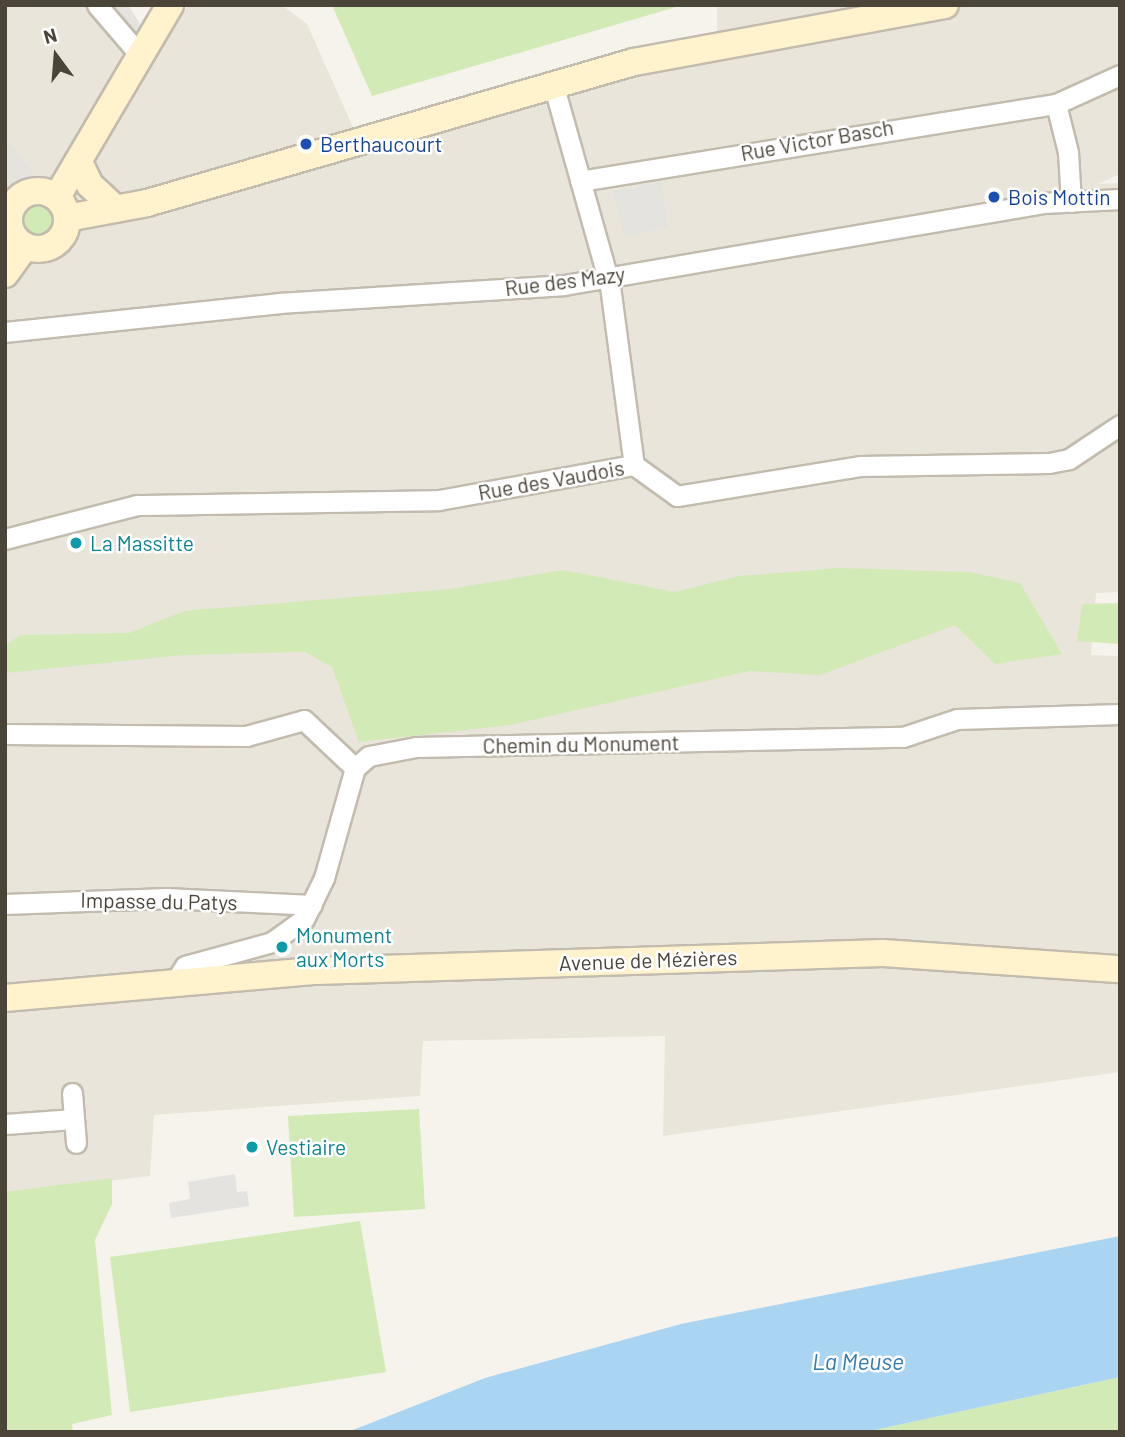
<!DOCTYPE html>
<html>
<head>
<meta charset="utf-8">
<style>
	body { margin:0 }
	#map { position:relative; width:1125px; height:1437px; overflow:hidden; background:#f6f3ec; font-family:Barlow,sans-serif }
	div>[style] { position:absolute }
	.residential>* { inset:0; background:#eae5da }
	.industrial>* { inset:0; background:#e6e2dd }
	.green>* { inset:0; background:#d2eab5 }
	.round { border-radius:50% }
	.parking>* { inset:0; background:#e5e3e0 }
	.water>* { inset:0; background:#a9d4f2 }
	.roads { filter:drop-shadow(2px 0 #c2bbae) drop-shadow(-2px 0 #c2bbae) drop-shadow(0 2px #c2bbae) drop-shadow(0 -2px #c2bbae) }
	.street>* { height:19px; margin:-9.5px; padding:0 9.5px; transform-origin:9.5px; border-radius:9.5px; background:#fff }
	.secondary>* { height:26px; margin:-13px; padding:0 13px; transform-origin:13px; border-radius:13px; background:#fff3cd }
	.secondary>.ring { margin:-13px; padding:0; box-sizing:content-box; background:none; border:26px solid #fff3cd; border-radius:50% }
	.dots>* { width:19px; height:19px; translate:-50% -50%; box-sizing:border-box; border:4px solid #fff; border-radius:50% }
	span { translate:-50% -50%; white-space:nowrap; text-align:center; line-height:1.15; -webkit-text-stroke:5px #fff; paint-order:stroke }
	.street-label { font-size:21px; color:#4b4439 }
	.transit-label { font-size:21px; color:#164399 }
	.left { translate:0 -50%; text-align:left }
	.culture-label { font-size:21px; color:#0d838f }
	.water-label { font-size:23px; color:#2e7ab2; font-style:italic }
	.frame { position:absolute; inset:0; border:7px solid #4b4439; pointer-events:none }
	.north { position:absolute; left:21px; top:21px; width:70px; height:70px; -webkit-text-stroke:5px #fff; paint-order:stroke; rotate:344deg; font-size:19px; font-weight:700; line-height:28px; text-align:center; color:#4b4439 }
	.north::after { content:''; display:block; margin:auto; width:24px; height:32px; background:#4b4439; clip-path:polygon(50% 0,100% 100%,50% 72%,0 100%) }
</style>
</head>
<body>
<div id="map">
	<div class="residential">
		<i style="clip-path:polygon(5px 5px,102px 5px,157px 51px,189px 5px,282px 5px,307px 24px,356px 134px,717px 41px,717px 5px,1120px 5px,1120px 174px,1098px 184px,1120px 183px,1120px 592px,1096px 593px,1091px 655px,1120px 656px,1120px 1072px,663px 1136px,665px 1036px,423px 1041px,420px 1096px,154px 1115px,150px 1176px,5px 1193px,5px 243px,40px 181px,5px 134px)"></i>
	</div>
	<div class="industrial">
		<i style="clip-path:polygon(102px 5px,128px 5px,158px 51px)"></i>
		<i style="clip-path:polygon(5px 134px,40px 181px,44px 228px,5px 243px)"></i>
	</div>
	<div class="green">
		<i style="clip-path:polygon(332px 5px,683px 5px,372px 96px)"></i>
		<i class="round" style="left:23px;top:203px;width:34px;height:34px"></i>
		<i style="clip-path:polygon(839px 568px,969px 572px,1020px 583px,1062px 654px,995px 664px,955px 625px,820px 675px,750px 671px,510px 725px,359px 742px,332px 667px,305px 652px,184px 655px,5px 673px,5px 645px,21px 635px,129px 633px,184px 611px,450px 589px,563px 570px,675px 592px,739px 576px)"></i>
		<i style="clip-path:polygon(1120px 603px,1120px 644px,1077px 641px,1082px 604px)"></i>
		<i style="clip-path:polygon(419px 1109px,425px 1209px,294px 1217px,288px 1116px)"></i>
		<i style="clip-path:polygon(112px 1178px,112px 1204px,95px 1240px,112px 1415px,72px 1424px,73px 1432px,5px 1432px,5px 1192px)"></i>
		<i style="clip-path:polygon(360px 1221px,386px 1372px,130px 1412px,110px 1257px)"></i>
		<i style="clip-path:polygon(1120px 1377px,1120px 1432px,865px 1432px)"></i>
	</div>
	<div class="parking">
		<i style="clip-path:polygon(661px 181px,668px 227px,625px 237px,613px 191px)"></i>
		<i style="clip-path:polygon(235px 1174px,237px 1192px,247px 1191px,249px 1206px,171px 1218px,169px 1203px,190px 1199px,188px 1182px)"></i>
	</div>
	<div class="water">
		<i style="clip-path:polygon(1120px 1236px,1120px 1377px,865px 1432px,348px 1432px,485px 1378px,681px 1324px)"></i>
	</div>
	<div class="roads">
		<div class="street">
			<i style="left:97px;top:5px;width:66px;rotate:49.3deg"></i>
			<i style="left:554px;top:87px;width:207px;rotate:74.3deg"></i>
			<i style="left:610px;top:286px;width:181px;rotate:82.4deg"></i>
			<i style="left:1056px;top:104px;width:49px;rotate:76deg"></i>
			<i style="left:1068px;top:152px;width:50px;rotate:86.6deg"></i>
			<i style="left:580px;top:181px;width:482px;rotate:-9.2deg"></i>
			<i style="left:1056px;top:104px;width:70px;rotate:-24.4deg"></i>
			<i style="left:5px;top:240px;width:10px;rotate:-17deg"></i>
			<i style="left:5px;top:332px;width:277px;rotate:-6deg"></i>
			<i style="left:280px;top:303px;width:285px;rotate:-3.6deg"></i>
			<i style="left:564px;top:285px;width:486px;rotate:-9.7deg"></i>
			<i style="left:1043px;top:203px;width:77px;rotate:-3deg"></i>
			<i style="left:5px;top:539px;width:136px;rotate:-14.4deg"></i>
			<i style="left:137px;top:505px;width:302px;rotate:-0.9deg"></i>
			<i style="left:439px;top:500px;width:198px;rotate:-10.2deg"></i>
			<i style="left:634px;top:465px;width:53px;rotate:35.8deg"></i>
			<i style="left:677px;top:496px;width:185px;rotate:-9.3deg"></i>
			<i style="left:860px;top:466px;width:189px;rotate:-0.9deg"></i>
			<i style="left:1049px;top:463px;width:20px;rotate:-11deg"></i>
			<i style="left:1069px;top:459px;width:61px;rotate:-33.7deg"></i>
			<i style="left:5px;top:734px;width:241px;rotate:0.5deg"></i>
			<i style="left:246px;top:736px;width:60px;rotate:-15.4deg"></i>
			<i style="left:304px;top:720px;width:70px;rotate:43.3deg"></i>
			<i style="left:5px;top:904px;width:161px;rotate:-2.1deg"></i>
			<i style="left:166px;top:898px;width:146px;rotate:2.7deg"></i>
			<i style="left:175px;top:982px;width:19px;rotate:-58deg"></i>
			<i style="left:185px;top:966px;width:90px;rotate:-15.4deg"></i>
			<i style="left:272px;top:942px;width:39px;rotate:-36deg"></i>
			<i style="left:304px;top:919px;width:46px;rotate:-64deg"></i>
			<i style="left:324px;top:878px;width:114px;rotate:-74.3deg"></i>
			<i style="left:355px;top:768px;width:18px;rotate:-41deg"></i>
			<i style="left:369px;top:756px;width:48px;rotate:-10.8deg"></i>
			<i style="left:416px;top:747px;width:487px;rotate:-1.2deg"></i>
			<i style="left:903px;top:737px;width:57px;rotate:-18.4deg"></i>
			<i style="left:957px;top:719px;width:163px;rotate:-1.8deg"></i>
			<i style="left:72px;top:1093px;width:50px;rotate:85.4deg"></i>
			<i style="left:5px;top:1124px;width:69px;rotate:-4.1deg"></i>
		</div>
		<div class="secondary">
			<i style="left:80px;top:164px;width:23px;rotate:65deg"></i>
			<i style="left:90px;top:185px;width:35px;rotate:43deg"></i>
			<i class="ring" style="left:9px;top:191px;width:32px;height:32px"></i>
			<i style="left:57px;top:197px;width:223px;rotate:-59.5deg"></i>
			<i style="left:67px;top:218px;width:81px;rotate:-10.6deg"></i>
			<i style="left:147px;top:203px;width:507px;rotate:-16.15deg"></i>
			<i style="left:634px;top:62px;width:316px;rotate:-10.4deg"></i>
			<i style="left:5px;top:274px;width:34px;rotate:-54deg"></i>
			<i style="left:5px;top:998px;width:312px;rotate:-5deg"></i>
			<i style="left:316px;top:971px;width:567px;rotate:-1.82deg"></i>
			<i style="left:883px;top:953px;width:238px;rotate:3.9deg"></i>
		</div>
	</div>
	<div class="dots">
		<i style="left:306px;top:144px;background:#1a4fb4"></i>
		<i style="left:994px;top:197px;background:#1a4fb4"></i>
		<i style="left:76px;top:543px;background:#0f9aa8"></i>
		<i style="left:282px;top:947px;background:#0f9aa8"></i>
		<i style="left:252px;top:1147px;background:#0f9aa8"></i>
	</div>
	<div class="street-label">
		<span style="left:817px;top:140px;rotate:-10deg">Rue Victor Basch</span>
		<span style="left:565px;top:281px;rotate:-7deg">Rue des Mazy</span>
		<span style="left:551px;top:480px;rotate:-10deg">Rue des Vaudois</span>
		<span style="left:581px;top:744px;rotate:-1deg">Chemin du Monument</span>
		<span style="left:159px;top:901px;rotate:1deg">Impasse du Patys</span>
		<span style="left:648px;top:960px;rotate:-2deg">Avenue de Mézières</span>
	</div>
	<div class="transit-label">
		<span class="left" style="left:320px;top:144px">Berthaucourt</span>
		<span class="left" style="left:1008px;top:197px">Bois Mottin</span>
	</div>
	<div class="culture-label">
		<span class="left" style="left:90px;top:543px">La Massitte</span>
		<span class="left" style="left:296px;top:947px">Monument<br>aux Morts</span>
		<span class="left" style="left:266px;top:1147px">Vestiaire</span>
	</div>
	<div class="water-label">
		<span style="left:858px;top:1361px">La Meuse</span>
	</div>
	<div class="frame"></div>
	<div class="north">N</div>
</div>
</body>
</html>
